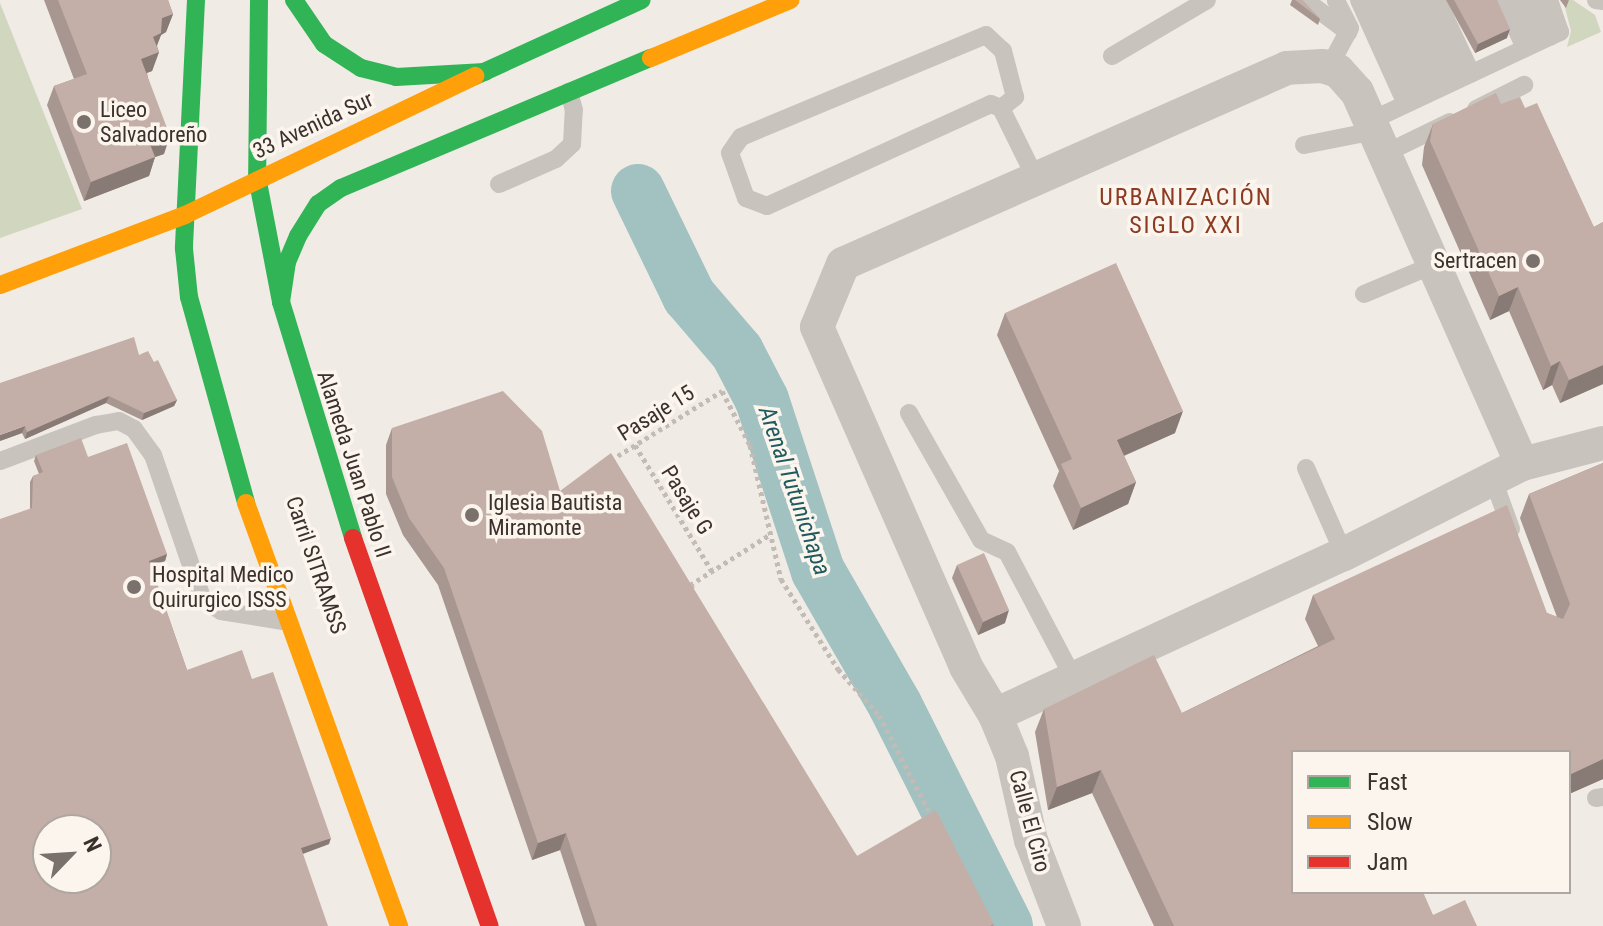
<!DOCTYPE html>
<html>
<head>
<meta charset="utf-8">
<style>
	body { margin:0 }
	#map { position:relative; width:1603px; height:926px; overflow:hidden; background:#f0ebe5; font-family:"Roboto Condensed",sans-serif }
	div>[style] { position:absolute }
	.green>* { inset:0; background:#d1d6bf }
	.river>* { height:54px; margin:-27px; padding:0 27px; transform-origin:27px; border-radius:27px; background:#a1c2c1 }
	.path>* { height:5px; margin-top:-2.5px; transform-origin:0; background:repeating-linear-gradient(90deg,#c2bbb6 0 4px,transparent 0 8px) }
	.lane>* { height:18px; margin:-9px; padding:0 9px; transform-origin:9px; border-radius:9px; background:#c9c3be }
	.street>* { height:34px; margin:-17px; padding:0 17px; transform-origin:17px; border-radius:17px; background:#c9c3be }
	.fast>* { height:18px; margin:-9px; padding:0 9px; transform-origin:9px; border-radius:9px; background:#30b455 }
	.slow>* { height:18px; margin:-9px; padding:0 9px; transform-origin:9px; border-radius:9px; background:#ff9f0a }
	.jam>* { height:18px; margin:-9px; padding:0 9px; transform-origin:9px; border-radius:9px; background:#e5322d }
	.wall>* { inset:0; background:#a89690 }
	.shaded-wall>* { inset:0; background:#887a75 }
	.building>* { inset:0; background:#c3afa7 }
	.dots>* { width:22px; height:22px; translate:-50% -50%; box-sizing:border-box; border:4px solid #fbf5ee; border-radius:50% }
	span { translate:-50% -50%; white-space:nowrap; text-align:center; line-height:1.15; -webkit-text-stroke:7px #fbf5ee; paint-order:stroke }
	.poi-label { font-size:22px; color:#3b302b }
	.left { translate:0 -50%; text-align:left }
	.right { translate:-100% -50%; text-align:right }
	.street-label { font-size:22px; color:#3b302b }
	.neighbourhood-label { font-size:24px; color:#8c3b22; letter-spacing:2px }
	.water-label { font-size:24px; color:#1f5a5e; font-style:italic }
	.legend { position:absolute; left:1291px; top:750px; width:280px; height:144px; box-sizing:border-box; background:#fbf5ee; border:2px solid #aea6a0; margin:0; padding:10px 14px; list-style:none; font-size:24px; color:#3b302b }
	.legend li { display:flex; align-items:center; gap:16px; height:40px }
	.legend b { width:40px; border:2px solid #aea6a0 }
	.north { position:absolute; left:32px; top:814px; width:80px; height:80px; box-sizing:border-box; background:#fbf5ee; border:2px solid #aea6a0; border-radius:50%; rotate:65deg; font-size:22px; font-weight:700; line-height:32px; text-align:center; color:#3b302b }
	.north::after { content:''; display:block; margin:auto; width:28px; height:36px; background:#7a716c; clip-path:polygon(50% 0,100% 100%,50% 72%,0 100%) }
</style>
</head>
<body>
<div id="map">
	<div class="green">
		<i style="clip-path:polygon(1563px 0,1573px 0,1595px 15px,1601px 32px,1567px 47px,1571px 31px)"></i>
		<i style="clip-path:polygon(0 3px,82px 209px,0 238px)"></i>
	</div>
	<div class="river">
		<i style="left:638px;top:191px;width:117px;rotate:64.1deg"></i>
		<i style="left:689px;top:296px;width:74px;rotate:49.4deg"></i>
		<i style="left:737px;top:352px;width:54px;rotate:62.5deg"></i>
		<i style="left:762px;top:400px;width:180px;rotate:71.9deg"></i>
		<i style="left:818px;top:571px;width:155px;rotate:60.1deg"></i>
		<i style="left:895px;top:705px;width:247px;rotate:63.3deg"></i>
	</div>
	<div class="path">
		<i style="left:635px;top:445px;width:148px;rotate:58.6deg"></i>
		<i style="left:611px;top:460px;width:131px;rotate:-31.9deg"></i>
		<i style="left:722px;top:391px;width:61px;rotate:62.6deg"></i>
		<i style="left:750px;top:445px;width:138px;rotate:77deg"></i>
		<i style="left:781px;top:579px;width:107px;rotate:57.7deg"></i>
		<i style="left:838px;top:669px;width:62px;rotate:48.3deg"></i>
		<i style="left:879px;top:715px;width:117px;rotate:62.6deg"></i>
		<i style="left:693px;top:589px;width:5px;rotate:-127deg"></i>
		<i style="left:690px;top:585px;width:93px;rotate:-32.3deg"></i>
	</div>
	<div class="lane">
		<i style="left:1305px;top:0;width:54px;rotate:36.7deg"></i>
		<i style="left:1359px;top:0;width:114px;rotate:65.7deg"></i>
		<i style="left:1375px;top:0;width:107px;rotate:66.3deg"></i>
		<i style="left:1389px;top:0;width:101px;rotate:65.5deg"></i>
		<i style="left:1407px;top:0;width:93px;rotate:65.9deg"></i>
		<i style="left:1423px;top:0;width:86px;rotate:66.1deg"></i>
		<i style="left:1437px;top:0;width:81px;rotate:65deg"></i>
		<i style="left:1503px;top:0;width:53px;rotate:65.4deg"></i>
		<i style="left:1518px;top:0;width:46px;rotate:65.7deg"></i>
		<i style="left:1534px;top:0;width:40px;rotate:65deg"></i>
		<i style="left:1596px;top:0;width:7px;rotate:8deg"></i>
		<i style="left:1112px;top:56px;width:110px;rotate:-30.5deg"></i>
		<i style="left:1329px;top:67px;width:44px;rotate:-61.7deg"></i>
		<i style="left:1350px;top:28px;width:31px;rotate:-117deg"></i>
		<i style="left:1001px;top:108px;width:18px;rotate:-38deg"></i>
		<i style="left:1015px;top:97px;width:48px;rotate:-104.6deg"></i>
		<i style="left:1003px;top:51px;width:23px;rotate:-137deg"></i>
		<i style="left:986px;top:35px;width:265px;rotate:157.4deg"></i>
		<i style="left:741px;top:137px;width:19px;rotate:125deg"></i>
		<i style="left:730px;top:153px;width:48px;rotate:70.4deg"></i>
		<i style="left:746px;top:198px;width:22px;rotate:21deg"></i>
		<i style="left:767px;top:206px;width:246px;rotate:-24.5deg"></i>
		<i style="left:991px;top:104px;width:11px;rotate:22deg"></i>
		<i style="left:1001px;top:108px;width:79px;rotate:63.8deg"></i>
		<i style="left:1476px;top:109px;width:54px;rotate:-26.6deg"></i>
		<i style="left:1370px;top:121px;width:210px;rotate:-25.1deg"></i>
		<i style="left:1560px;top:32px;width:34px;rotate:-109deg"></i>
		<i style="left:1304px;top:145px;width:71px;rotate:-11.3deg"></i>
		<i style="left:1384px;top:154px;width:73px;rotate:-25.9deg"></i>
		<i style="left:499px;top:184px;width:62px;rotate:-23.7deg"></i>
		<i style="left:556px;top:159px;width:22px;rotate:-43deg"></i>
		<i style="left:572px;top:144px;width:34px;rotate:-87deg"></i>
		<i style="left:574px;top:110px;width:19px;rotate:-106deg"></i>
		<i style="left:1364px;top:294px;width:75px;rotate:-22.8deg"></i>
		<i style="left:909px;top:413px;width:146px;rotate:60.4deg"></i>
		<i style="left:981px;top:540px;width:29px;rotate:25deg"></i>
		<i style="left:1007px;top:552px;width:144px;rotate:62.2deg"></i>
		<i style="left:0;top:461px;width:103px;rotate:-20.6deg"></i>
		<i style="left:96px;top:425px;width:23px;rotate:-10deg"></i>
		<i style="left:119px;top:421px;width:17px;rotate:28deg"></i>
		<i style="left:134px;top:429px;width:32px;rotate:54deg"></i>
		<i style="left:153px;top:455px;width:153px;rotate:71deg"></i>
		<i style="left:203px;top:600px;width:21px;rotate:31deg"></i>
		<i style="left:221px;top:611px;width:63px;rotate:9.2deg"></i>
		<i style="left:1306px;top:468px;width:94px;rotate:66.2deg"></i>
		<i style="left:1493px;top:479px;width:53px;rotate:70.2deg"></i>
		<i style="left:1596px;top:798px;width:7px;rotate:-8deg"></i>
	</div>
	<div class="street">
		<i style="left:1522px;top:464px;width:407px;rotate:-113.9deg"></i>
		<i style="left:1357px;top:92px;width:28px;rotate:-132deg"></i>
		<i style="left:1338px;top:71px;width:16px;rotate:-162deg"></i>
		<i style="left:1323px;top:66px;width:36px;rotate:177deg"></i>
		<i style="left:1287px;top:68px;width:485px;rotate:156.2deg"></i>
		<i style="left:843px;top:264px;width:68px;rotate:112.4deg"></i>
		<i style="left:817px;top:327px;width:371px;rotate:66.3deg"></i>
		<i style="left:966px;top:667px;width:56px;rotate:58.9deg"></i>
		<i style="left:995px;top:715px;width:384px;rotate:-24.8deg"></i>
		<i style="left:1344px;top:554px;width:199px;rotate:-26.8deg"></i>
		<i style="left:1522px;top:464px;width:84px;rotate:-14.5deg"></i>
		<i style="left:995px;top:715px;width:44px;rotate:67.5deg"></i>
		<i style="left:1012px;top:756px;width:86px;rotate:77.3deg"></i>
		<i style="left:1031px;top:840px;width:92px;rotate:69deg"></i>
	</div>
	<div class="fast">
		<i style="left:196px;top:0;width:249px;rotate:92.8deg"></i>
		<i style="left:184px;top:249px;width:48px;rotate:84.1deg"></i>
		<i style="left:189px;top:297px;width:214px;rotate:74.5deg"></i>
		<i style="left:259px;top:0;width:177px;rotate:90.6deg"></i>
		<i style="left:257px;top:177px;width:127px;rotate:79.1deg"></i>
		<i style="left:281px;top:302px;width:247px;rotate:73deg"></i>
		<i style="left:294px;top:0;width:53px;rotate:55.7deg"></i>
		<i style="left:324px;top:44px;width:44px;rotate:33deg"></i>
		<i style="left:361px;top:68px;width:36px;rotate:14deg"></i>
		<i style="left:396px;top:77px;width:89px;rotate:-3.2deg"></i>
		<i style="left:475px;top:76px;width:183px;rotate:-24.5deg"></i>
		<i style="left:281px;top:302px;width:40px;rotate:-81.5deg"></i>
		<i style="left:287px;top:262px;width:28px;rotate:-67deg"></i>
		<i style="left:298px;top:236px;width:38px;rotate:-58deg"></i>
		<i style="left:318px;top:204px;width:28px;rotate:-35deg"></i>
		<i style="left:341px;top:188px;width:336px;rotate:-22.8deg"></i>
	</div>
	<div class="slow">
		<i style="left:651px;top:58px;width:151px;rotate:-22.6deg"></i>
		<i style="left:0;top:285px;width:198px;rotate:-20.7deg"></i>
		<i style="left:185px;top:215px;width:322px;rotate:-25.6deg"></i>
		<i style="left:246px;top:503px;width:450px;rotate:70.1deg"></i>
	</div>
	<div class="jam">
		<i style="left:353px;top:538px;width:411px;rotate:70.6deg"></i>
	</div>
	<div class="wall">
		<i style="clip-path:polygon(44px 0,168px 0,173px 14px,166px 32px,161px 35px,157px 46px,159px 52px,152px 71px,147px 73px,164px 154px,155px 157px,149px 176px,84px 201px,47px 105px,54px 86px,74px 79px)"></i>
		<i style="clip-path:polygon(1292px 0,1302px 0,1320px 19px,1318px 25px,1290px 5px)"></i>
		<i style="clip-path:polygon(1446px 0,1497px 0,1507px 38px,1475px 53px)"></i>
		<i style="clip-path:polygon(1560px 0,1569px 0,1566px 8px)"></i>
		<i style="clip-path:polygon(1501px 104px,1594px 227px,1603px 222px,1603px 384px,1560px 403px,1552px 385px,1543px 390px,1509px 311px,1490px 320px,1422px 165px,1424px 147px,1433px 124px)"></i>
		<i style="clip-path:polygon(1005px 313px,1175px 433px,1124px 456px,1136px 482px,1128px 504px,1073px 530px,1053px 486px,1059px 471px,997px 335px)"></i>
		<i style="clip-path:polygon(139px 355px,177px 400px,174px 406px,142px 420px,106px 403px,25px 439px,22px 433px,0 441px)"></i>
		<i style="clip-path:polygon(392px 428px,560px 491px,857px 856px,994px 924px,993px 926px,585px 926px,560px 850px,532px 860px,438px 585px,403px 535px,386px 494px,386px 445px)"></i>
		<i style="clip-path:polygon(36px 455px,88px 457px,167px 554px,165px 561px,151px 566px,187px 670px,252px 679px,329px 844px,303px 854px,30px 509px,30px 482px,33px 476px,39px 474px,34px 461px)"></i>
		<i style="clip-path:polygon(1603px 463px,1603px 779px,1569px 794px,1293px 752px,1433px 915px,1477px 926px,1154px 926px,1092px 793px,1048px 810px,1035px 732px,1044px 709px,1182px 713px,1318px 646px,1305px 619px,1313px 595px,1547px 613px,1557px 617px,1520px 518px,1529px 494px)"></i>
		<i style="clip-path:polygon(957px 565px,1005px 623px,978px 635px,952px 578px)"></i>
	</div>
	<div class="shaded-wall">
		<i style="clip-path:polygon(173px 14px,166px 32px,161px 35px,154px 52px,153px 37px,162px 18px)"></i>
		<i style="clip-path:polygon(1510px 29px,1507px 38px,1475px 53px,1478px 44px)"></i>
		<i style="clip-path:polygon(159px 52px,152px 71px,135px 77px,141px 59px)"></i>
		<i style="clip-path:polygon(170px 136px,164px 154px,155px 157px,149px 176px,84px 201px,91px 182px,150px 144px)"></i>
		<i style="clip-path:polygon(1518px 287px,1509px 311px,1490px 320px,1499px 296px)"></i>
		<i style="clip-path:polygon(1560px 361px,1552px 385px,1543px 390px,1551px 366px)"></i>
		<i style="clip-path:polygon(1603px 365px,1603px 384px,1560px 403px,1569px 380px)"></i>
		<i style="clip-path:polygon(109px 396px,106px 403px,25px 439px,27px 432px)"></i>
		<i style="clip-path:polygon(177px 400px,174px 406px,142px 420px,144px 413px)"></i>
		<i style="clip-path:polygon(1183px 411px,1175px 433px,1109px 462px,1117px 440px)"></i>
		<i style="clip-path:polygon(25px 426px,22px 433px,0 441px,0 435px)"></i>
		<i style="clip-path:polygon(1136px 482px,1128px 504px,1073px 530px,1081px 508px)"></i>
		<i style="clip-path:polygon(167px 554px,165px 561px,146px 568px,149px 561px)"></i>
		<i style="clip-path:polygon(1009px 610px,1005px 623px,978px 635px,983px 622px)"></i>
		<i style="clip-path:polygon(1603px 759px,1603px 779px,1569px 794px,1569px 775px)"></i>
		<i style="clip-path:polygon(1101px 770px,1092px 793px,1048px 810px,1057px 787px)"></i>
		<i style="clip-path:polygon(566px 833px,560px 850px,532px 860px,538px 843px)"></i>
		<i style="clip-path:polygon(331px 838px,329px 844px,299px 855px,301px 848px)"></i>
	</div>
	<div class="building">
		<i style="clip-path:polygon(58px 0,168px 0,173px 14px,162px 18px,161px 33px,153px 37px,159px 52px,141px 59px,170px 136px,150px 144px,155px 157px,91px 182px,54px 86px,87px 74px)"></i>
		<i style="clip-path:polygon(1295px 0,1302px 0,1320px 19px)"></i>
		<i style="clip-path:polygon(1454px 0,1497px 0,1510px 29px,1478px 44px)"></i>
		<i style="clip-path:polygon(1496px 93px,1501px 104px,1520px 97px,1525px 108px,1537px 103px,1594px 227px,1603px 222px,1603px 365px,1569px 380px,1560px 361px,1551px 366px,1518px 287px,1499px 296px,1430px 141px,1433px 124px)"></i>
		<i style="clip-path:polygon(1116px 263px,1183px 411px,1117px 440px,1136px 482px,1081px 508px,1061px 464px,1072px 459px,1005px 313px)"></i>
		<i style="clip-path:polygon(134px 337px,139px 355px,148px 351px,154px 362px,158px 360px,177px 400px,144px 413px,109px 396px,27px 432px,25px 426px,0 435px,0 383px)"></i>
		<i style="clip-path:polygon(503px 391px,542px 431px,560px 491px,611px 453px,857px 856px,936px 810px,994px 924px,990px 926px,597px 926px,566px 833px,538px 843px,444px 568px,409px 518px,392px 477px,392px 428px)"></i>
		<i style="clip-path:polygon(evenodd,81px 438px,88px 457px,127px 443px,167px 554px,149px 561px,187px 670px,242px 650px,252px 679px,273px 672px,331px 838px,301px 848px,328px 926px,0 926px,0 519px,32px 508px,33px 476px,43px 472px,36px 455px,81px 438px,48px 830px,96px 830px,96px 878px,48px 878px,48px 830px)"></i>
		<i style="clip-path:polygon(1603px 463px,1603px 759px,1569px 775px,1569px 752px,1293px 752px,1293px 892px,1423px 892px,1433px 915px,1465px 900px,1477px 926px,1174px 926px,1101px 770px,1057px 787px,1044px 709px,1154px 655px,1182px 713px,1335px 639px,1313px 595px,1507px 505px,1547px 613px,1563px 619px,1570px 604px,1529px 494px)"></i>
		<i style="clip-path:polygon(984px 553px,1009px 610px,983px 622px,957px 565px)"></i>
	</div>
	<div class="dots">
		<i style="left:84px;top:122px;background:#7a716c"></i>
		<i style="left:1533px;top:261px;background:#7a716c"></i>
		<i style="left:472px;top:515px;background:#7a716c"></i>
		<i style="left:134px;top:587px;background:#7a716c"></i>
	</div>
	<div class="poi-label">
		<span class="left" style="left:100px;top:122px">Liceo<br>Salvadoreño</span>
		<span class="right" style="left:1517px;top:261px">Sertracen</span>
		<span class="left" style="left:488px;top:515px">Iglesia Bautista<br>Miramonte</span>
		<span class="left" style="left:152px;top:587px">Hospital Medico<br>Quirurgico ISSS</span>
	</div>
	<div class="street-label">
		<span style="left:313px;top:125px;rotate:-25deg">33 Avenida Sur</span>
		<span style="left:656px;top:413px;rotate:-32deg">Pasaje 15</span>
		<span style="left:354px;top:464px;rotate:72deg">Alameda Juan Pablo II</span>
		<span style="left:687px;top:500px;rotate:58deg">Pasaje G</span>
		<span style="left:316px;top:565px;rotate:71deg">Carril SITRAMSS</span>
		<span style="left:1030px;top:821px;rotate:75deg">Calle El Ciro</span>
	</div>
	<div class="neighbourhood-label">
		<span style="left:1186px;top:212px">URBANIZACIÓN<br>SIGLO XXI</span>
	</div>
	<div class="water-label">
		<span style="left:794px;top:491px;rotate:71deg">Arenal Tutunichapa</span>
	</div>
	<ul class="legend">
	<li><b style="height:10px;background:#30b455"></b>Fast</li>
	<li><b style="height:10px;background:#ff9f0a"></b>Slow</li>
	<li><b style="height:10px;background:#e5322d"></b>Jam</li>
	</ul>
	<div class="north">N</div>
</div>
</body>
</html>
